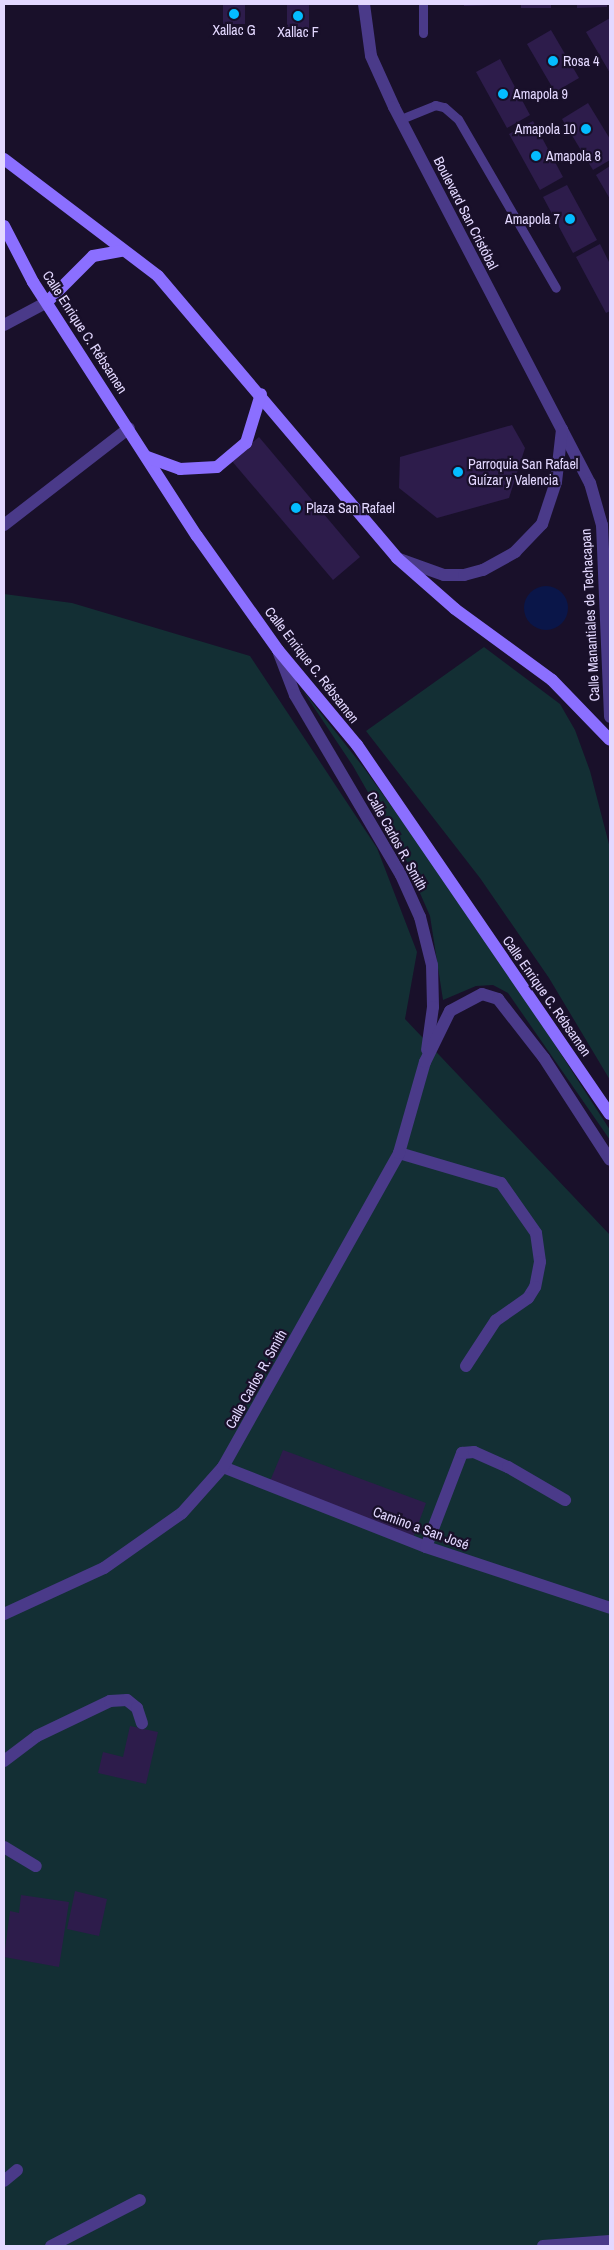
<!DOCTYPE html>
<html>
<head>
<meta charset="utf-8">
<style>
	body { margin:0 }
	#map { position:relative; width:614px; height:2250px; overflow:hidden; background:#19102a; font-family:"Archivo Narrow",sans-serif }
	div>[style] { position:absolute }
	.green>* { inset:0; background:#132f34 }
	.water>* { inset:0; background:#0a1649 }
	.round { border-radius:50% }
	.building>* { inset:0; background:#2d1c4b }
	.service>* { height:9px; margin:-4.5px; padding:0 4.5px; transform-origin:4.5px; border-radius:4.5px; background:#4a3a89 }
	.minor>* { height:12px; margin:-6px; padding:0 6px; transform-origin:6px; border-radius:6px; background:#4a3a89 }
	.tertiary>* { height:12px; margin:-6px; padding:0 6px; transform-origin:6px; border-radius:6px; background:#4a3a89 }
	.secondary>* { height:12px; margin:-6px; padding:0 6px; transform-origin:6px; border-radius:6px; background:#8b6fff }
	.dots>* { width:14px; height:14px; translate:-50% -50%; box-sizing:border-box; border:2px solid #19102a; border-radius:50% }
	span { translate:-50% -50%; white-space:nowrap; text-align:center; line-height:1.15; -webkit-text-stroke:4.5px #19102a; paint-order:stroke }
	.poi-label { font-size:14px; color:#e3d8ff }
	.left { translate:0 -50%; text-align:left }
	.right { translate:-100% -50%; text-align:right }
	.street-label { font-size:14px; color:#e3d8ff }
	.frame { position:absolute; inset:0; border:5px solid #e3d8ff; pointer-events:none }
</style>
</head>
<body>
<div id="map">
	<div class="green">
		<i style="clip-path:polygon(4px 594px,72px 603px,250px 656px,377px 848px,417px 952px,405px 1019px,610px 1235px,610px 2246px,4px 2246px)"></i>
		<i style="clip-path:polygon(484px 647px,560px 704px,575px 730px,590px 771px,610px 848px,610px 1080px,549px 978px,480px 878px,366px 731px)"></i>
		<i style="clip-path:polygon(301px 688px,364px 768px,484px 935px,610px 1130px,610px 1140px,508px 993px,493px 985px,476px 986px,443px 1000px,430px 916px,402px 852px,353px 766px)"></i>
	</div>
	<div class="water">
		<i class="round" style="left:524px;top:586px;width:44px;height:44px"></i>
	</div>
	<div class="building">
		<i style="clip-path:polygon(223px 4px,245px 4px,245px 24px,223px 24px)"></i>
		<i style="clip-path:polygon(287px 4px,309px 4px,309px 28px,287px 28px)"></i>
		<i style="clip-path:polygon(464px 4px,493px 4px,493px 5px,464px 6px)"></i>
		<i style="clip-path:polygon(521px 4px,551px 4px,551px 8px,521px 8px)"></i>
		<i style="clip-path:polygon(577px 4px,607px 4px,607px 7px,577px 8px)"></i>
		<i style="clip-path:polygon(610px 18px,610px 73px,586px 32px)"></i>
		<i style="clip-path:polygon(551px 30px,579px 78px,555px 92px,527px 44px)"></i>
		<i style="clip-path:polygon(500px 59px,530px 115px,507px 128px,476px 72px)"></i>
		<i style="clip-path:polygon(588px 103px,610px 139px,610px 160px,593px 170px,562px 119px)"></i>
		<i style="clip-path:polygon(533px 121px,563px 177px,540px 190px,509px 134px)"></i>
		<i style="clip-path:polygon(610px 166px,610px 199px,596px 175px)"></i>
		<i style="clip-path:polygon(567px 185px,597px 240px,573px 253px,543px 197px)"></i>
		<i style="clip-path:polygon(600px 244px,610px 264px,610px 311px,606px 313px,576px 257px)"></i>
		<i style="clip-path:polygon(512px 425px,525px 448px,509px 498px,437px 518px,399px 488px,400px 457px)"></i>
		<i style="clip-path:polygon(259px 437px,360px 557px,333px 580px,231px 460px)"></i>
		<i style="clip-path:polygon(283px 1450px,426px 1503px,412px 1541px,268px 1486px)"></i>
		<i style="clip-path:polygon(130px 1726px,158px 1732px,146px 1784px,98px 1773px,103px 1752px,123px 1757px)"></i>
		<i style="clip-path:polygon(75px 1891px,107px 1899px,99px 1936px,67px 1929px)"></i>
		<i style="clip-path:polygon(21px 1895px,69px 1902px,59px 1967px,4px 1957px,10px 1911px,19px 1913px)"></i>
	</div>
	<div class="service">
		<i style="left:423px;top:33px;width:29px;rotate:-90deg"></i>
		<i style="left:401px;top:119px;width:37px;rotate:-22deg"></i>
		<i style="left:435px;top:105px;width:9px;rotate:13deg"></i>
		<i style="left:444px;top:107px;width:18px;rotate:41deg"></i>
		<i style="left:458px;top:119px;width:195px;rotate:59.9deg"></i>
	</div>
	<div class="minor">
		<i style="left:4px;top:325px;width:49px;rotate:-28.1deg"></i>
		<i style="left:4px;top:525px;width:158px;rotate:-37.8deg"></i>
		<i style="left:399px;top:1153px;width:106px;rotate:16.4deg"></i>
		<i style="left:501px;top:1183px;width:61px;rotate:55deg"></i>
		<i style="left:536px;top:1233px;width:29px;rotate:82deg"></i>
		<i style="left:540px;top:1262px;width:25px;rotate:101deg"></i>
		<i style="left:535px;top:1287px;width:13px;rotate:122deg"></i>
		<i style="left:528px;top:1298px;width:39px;rotate:145deg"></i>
		<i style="left:496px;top:1320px;width:55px;rotate:123.1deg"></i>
		<i style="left:223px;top:1467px;width:218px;rotate:21.5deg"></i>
		<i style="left:426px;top:1547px;width:194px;rotate:18.3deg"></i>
		<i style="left:426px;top:1547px;width:101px;rotate:-69deg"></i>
		<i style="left:462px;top:1453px;width:12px;rotate:-5deg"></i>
		<i style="left:474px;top:1452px;width:37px;rotate:24deg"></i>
		<i style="left:508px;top:1467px;width:66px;rotate:30.1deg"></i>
		<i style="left:4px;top:1761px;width:41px;rotate:-37.1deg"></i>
		<i style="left:37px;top:1736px;width:81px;rotate:-25.6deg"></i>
		<i style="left:110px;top:1701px;width:17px;rotate:-3deg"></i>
		<i style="left:127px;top:1700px;width:13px;rotate:39deg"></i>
		<i style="left:137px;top:1708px;width:16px;rotate:72deg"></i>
		<i style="left:4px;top:1847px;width:37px;rotate:31deg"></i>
		<i style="left:4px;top:2181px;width:17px;rotate:-40deg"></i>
		<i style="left:51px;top:2246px;width:100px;rotate:-27.3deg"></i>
		<i style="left:543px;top:2246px;width:67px;rotate:-4.3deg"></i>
	</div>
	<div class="tertiary">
		<i style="left:364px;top:4px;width:52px;rotate:82.3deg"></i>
		<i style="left:371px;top:56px;width:56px;rotate:65.7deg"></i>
		<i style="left:394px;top:107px;width:424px;rotate:62.5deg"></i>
		<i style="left:590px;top:483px;width:44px;rotate:74.1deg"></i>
		<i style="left:602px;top:525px;width:192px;rotate:87.6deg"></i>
		<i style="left:399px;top:559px;width:48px;rotate:19.6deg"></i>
		<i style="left:444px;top:575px;width:20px"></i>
		<i style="left:464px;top:575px;width:20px;rotate:-15deg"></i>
		<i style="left:483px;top:570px;width:37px;rotate:-29deg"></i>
		<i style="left:515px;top:552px;width:39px;rotate:-46deg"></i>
		<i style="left:542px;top:524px;width:44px;rotate:-71.6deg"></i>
		<i style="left:556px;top:482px;width:53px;rotate:-83.5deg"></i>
		<i style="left:279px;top:653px;width:45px;rotate:69.1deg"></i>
		<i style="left:295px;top:695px;width:209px;rotate:59.5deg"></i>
		<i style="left:401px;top:875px;width:46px;rotate:65.7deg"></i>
		<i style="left:420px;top:917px;width:49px;rotate:76deg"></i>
		<i style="left:432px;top:965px;width:42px;rotate:88.6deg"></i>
		<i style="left:433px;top:1007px;width:43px;rotate:97.9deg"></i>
		<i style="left:4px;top:1614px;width:110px;rotate:-24.7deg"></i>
		<i style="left:104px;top:1568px;width:95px;rotate:-35.2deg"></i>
		<i style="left:182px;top:1513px;width:62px;rotate:-48.3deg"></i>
		<i style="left:223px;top:1467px;width:360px;rotate:-60.7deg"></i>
		<i style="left:399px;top:1153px;width:95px;rotate:-74.1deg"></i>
		<i style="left:425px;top:1062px;width:57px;rotate:-63.9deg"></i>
		<i style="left:450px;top:1011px;width:36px;rotate:-28deg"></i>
		<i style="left:482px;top:994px;width:17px;rotate:17deg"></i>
		<i style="left:498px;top:999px;width:75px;rotate:52.1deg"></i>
		<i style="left:544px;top:1058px;width:121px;rotate:57.1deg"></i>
	</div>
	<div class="secondary">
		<i style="left:4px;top:159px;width:193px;rotate:37.2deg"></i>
		<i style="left:158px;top:276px;width:370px;rotate:49.7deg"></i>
		<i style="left:397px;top:558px;width:77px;rotate:41.3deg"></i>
		<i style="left:455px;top:609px;width:120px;rotate:36.2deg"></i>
		<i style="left:552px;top:680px;width:83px;rotate:46deg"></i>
		<i style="left:4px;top:226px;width:63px;rotate:62.6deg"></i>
		<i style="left:33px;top:282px;width:302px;rotate:57.2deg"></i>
		<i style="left:197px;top:536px;width:140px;rotate:54.6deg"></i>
		<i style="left:278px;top:650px;width:124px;rotate:50.3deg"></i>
		<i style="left:357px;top:745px;width:447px;rotate:55.6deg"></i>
		<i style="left:47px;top:302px;width:65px;rotate:-45deg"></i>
		<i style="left:93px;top:256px;width:29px;rotate:-10deg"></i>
		<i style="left:147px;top:457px;width:35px;rotate:20deg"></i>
		<i style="left:180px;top:469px;width:37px;rotate:-3deg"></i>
		<i style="left:217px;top:467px;width:38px;rotate:-40deg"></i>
		<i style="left:246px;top:443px;width:51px;rotate:-73deg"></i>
	</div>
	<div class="dots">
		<i style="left:234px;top:14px;background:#04bcff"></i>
		<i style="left:298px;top:16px;background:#04bcff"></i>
		<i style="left:553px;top:61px;background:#04bcff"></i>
		<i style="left:503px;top:94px;background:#04bcff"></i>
		<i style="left:586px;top:129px;background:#04bcff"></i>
		<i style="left:536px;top:156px;background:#04bcff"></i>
		<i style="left:570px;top:219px;background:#04bcff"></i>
		<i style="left:458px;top:472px;background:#04bcff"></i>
		<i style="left:296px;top:508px;background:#04bcff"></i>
	</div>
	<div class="poi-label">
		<span style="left:234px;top:30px">Xallac G</span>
		<span style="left:298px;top:32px">Xallac F</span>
		<span class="left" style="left:563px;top:61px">Rosa 4</span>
		<span class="left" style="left:513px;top:94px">Amapola 9</span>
		<span class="right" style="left:576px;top:129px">Amapola 10</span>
		<span class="left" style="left:546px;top:156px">Amapola 8</span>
		<span class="right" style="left:560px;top:219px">Amapola 7</span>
		<span class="left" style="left:468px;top:472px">Parroquia San Rafael<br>Guízar y Valencia</span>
		<span class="left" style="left:306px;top:508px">Plaza San Rafael</span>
	</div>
	<div class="street-label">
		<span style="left:466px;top:213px;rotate:63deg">Boulevard San Cristóbal</span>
		<span style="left:85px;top:332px;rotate:57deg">Calle Enrique C. Rébsamen</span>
		<span style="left:590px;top:615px;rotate:-93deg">Calle Manantiales de Techacapan</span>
		<span style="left:312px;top:665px;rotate:52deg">Calle Enrique C. Rébsamen</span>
		<span style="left:397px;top:841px;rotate:61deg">Calle Carlos R. Smith</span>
		<span style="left:547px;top:996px;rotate:55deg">Calle Enrique C. Rébsamen</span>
		<span style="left:256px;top:1379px;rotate:-61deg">Calle Carlos R. Smith</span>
		<span style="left:421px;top:1528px;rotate:20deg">Camino a San José</span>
	</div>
	<div class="frame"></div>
</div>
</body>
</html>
